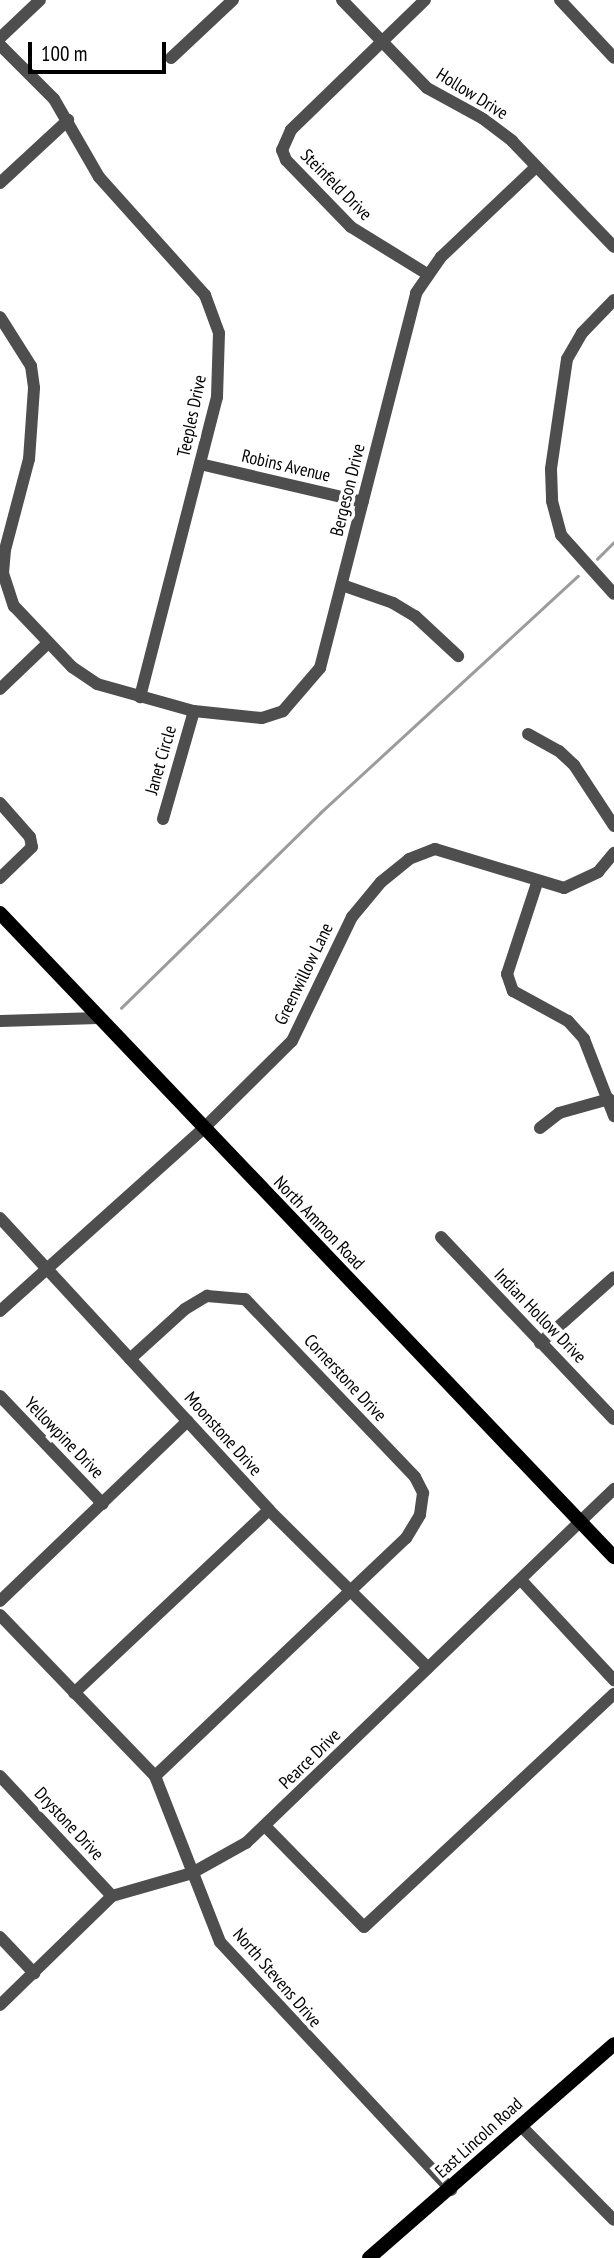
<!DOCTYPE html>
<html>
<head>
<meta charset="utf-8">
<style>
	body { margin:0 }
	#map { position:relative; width:614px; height:2258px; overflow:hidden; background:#fff; font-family:"PT Sans Narrow",sans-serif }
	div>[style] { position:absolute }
	.stream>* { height:2.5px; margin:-1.25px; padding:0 1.25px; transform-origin:1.25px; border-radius:1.25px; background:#9c9c9c }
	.minor>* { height:12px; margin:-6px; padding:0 6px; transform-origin:6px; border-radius:6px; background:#4e4e4e }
	.major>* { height:14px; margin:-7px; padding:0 7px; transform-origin:7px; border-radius:7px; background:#000 }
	span { translate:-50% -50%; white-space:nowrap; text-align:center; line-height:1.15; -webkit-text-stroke:7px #fff; paint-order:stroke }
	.street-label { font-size:18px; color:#000 }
	.scale { position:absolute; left:28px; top:42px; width:138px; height:32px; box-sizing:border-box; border:4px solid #000; border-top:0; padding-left:9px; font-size:21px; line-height:24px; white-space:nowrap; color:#000; -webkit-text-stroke:5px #fff; paint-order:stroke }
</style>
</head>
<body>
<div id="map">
	<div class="stream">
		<i style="left:597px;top:559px;width:24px;rotate:-45deg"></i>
		<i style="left:121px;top:1008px;width:279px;rotate:-44.4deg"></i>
		<i style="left:320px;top:813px;width:350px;rotate:-42.6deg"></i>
	</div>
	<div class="minor">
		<i style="left:342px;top:0;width:122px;rotate:46deg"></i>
		<i style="left:427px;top:88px;width:63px;rotate:28.6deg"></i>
		<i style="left:482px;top:118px;width:38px;rotate:37deg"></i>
		<i style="left:512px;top:141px;width:147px;rotate:46.1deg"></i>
		<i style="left:425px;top:0;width:187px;rotate:135.9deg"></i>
		<i style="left:291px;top:130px;width:22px;rotate:114deg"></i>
		<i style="left:282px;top:150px;width:11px;rotate:68deg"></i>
		<i style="left:286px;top:160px;width:93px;rotate:45.9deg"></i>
		<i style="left:351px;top:227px;width:89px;rotate:31.7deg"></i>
		<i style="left:560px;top:0;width:79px;rotate:47deg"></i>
		<i style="left:0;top:38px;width:55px;rotate:-43.5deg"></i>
		<i style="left:0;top:45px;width:76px;rotate:45deg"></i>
		<i style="left:54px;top:99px;width:90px;rotate:60deg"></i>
		<i style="left:99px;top:177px;width:159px;rotate:48.1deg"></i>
		<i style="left:205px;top:295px;width:40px;rotate:69.8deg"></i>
		<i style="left:219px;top:333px;width:64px;rotate:91.8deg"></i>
		<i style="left:217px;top:397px;width:310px;rotate:104.4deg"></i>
		<i style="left:171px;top:58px;width:85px;rotate:-43.1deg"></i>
		<i style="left:0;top:183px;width:93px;rotate:-42.8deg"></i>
		<i style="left:614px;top:300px;width:46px;rotate:134.1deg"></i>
		<i style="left:582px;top:333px;width:30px;rotate:120deg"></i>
		<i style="left:567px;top:359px;width:111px;rotate:98.3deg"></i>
		<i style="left:551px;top:469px;width:32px;rotate:88deg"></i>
		<i style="left:552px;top:501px;width:35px;rotate:75deg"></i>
		<i style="left:561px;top:535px;width:79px;rotate:48.1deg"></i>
		<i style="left:0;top:317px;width:58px;rotate:57.7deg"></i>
		<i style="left:31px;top:366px;width:22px;rotate:82deg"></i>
		<i style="left:34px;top:388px;width:71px;rotate:94deg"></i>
		<i style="left:29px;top:459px;width:94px;rotate:104.8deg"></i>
		<i style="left:5px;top:550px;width:23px;rotate:95deg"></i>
		<i style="left:3px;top:573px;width:35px;rotate:72deg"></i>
		<i style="left:14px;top:606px;width:84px;rotate:46.4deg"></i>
		<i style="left:72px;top:667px;width:30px;rotate:34deg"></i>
		<i style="left:97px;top:684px;width:101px;rotate:15.6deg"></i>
		<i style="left:194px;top:711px;width:68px;rotate:5.9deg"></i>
		<i style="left:262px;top:718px;width:22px;rotate:-18deg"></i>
		<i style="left:283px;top:711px;width:57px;rotate:-49.3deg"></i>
		<i style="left:320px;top:668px;width:387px;rotate:-75.6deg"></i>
		<i style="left:416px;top:293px;width:44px;rotate:-55.2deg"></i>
		<i style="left:441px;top:257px;width:131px;rotate:-43.5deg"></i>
		<i style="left:200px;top:464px;width:167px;rotate:13.1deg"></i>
		<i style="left:342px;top:585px;width:54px;rotate:19.4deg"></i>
		<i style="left:393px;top:603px;width:26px;rotate:31deg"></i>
		<i style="left:415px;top:616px;width:59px;rotate:42.9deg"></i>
		<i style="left:0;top:689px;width:66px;rotate:-43.8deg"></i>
		<i style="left:528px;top:734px;width:35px;rotate:29deg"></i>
		<i style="left:559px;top:751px;width:21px;rotate:43deg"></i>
		<i style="left:574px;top:765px;width:73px;rotate:56.7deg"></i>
		<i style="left:0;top:803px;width:45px;rotate:48.6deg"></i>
		<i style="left:30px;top:837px;width:10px;rotate:79deg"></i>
		<i style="left:32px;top:847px;width:45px;rotate:135.9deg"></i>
		<i style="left:163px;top:819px;width:112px;rotate:-74deg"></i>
		<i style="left:537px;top:883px;width:96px;rotate:108.2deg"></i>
		<i style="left:507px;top:974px;width:18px;rotate:71deg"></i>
		<i style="left:513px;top:991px;width:63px;rotate:28.6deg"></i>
		<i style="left:568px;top:1021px;width:24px;rotate:48deg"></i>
		<i style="left:584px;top:1039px;width:83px;rotate:68.7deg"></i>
		<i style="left:0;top:1021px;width:98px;rotate:-1.8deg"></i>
		<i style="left:540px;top:1128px;width:24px;rotate:-38deg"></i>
		<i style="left:559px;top:1113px;width:52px;rotate:-15.6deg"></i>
		<i style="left:0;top:1218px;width:397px;rotate:47.3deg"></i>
		<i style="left:269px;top:1510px;width:224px;rotate:44.8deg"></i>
		<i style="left:441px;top:1237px;width:251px;rotate:46.5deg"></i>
		<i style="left:0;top:1311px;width:273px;rotate:-41.9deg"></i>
		<i style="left:203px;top:1129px;width:125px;rotate:-44.7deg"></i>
		<i style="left:292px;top:1041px;width:138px;rotate:-64.2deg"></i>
		<i style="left:352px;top:917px;width:45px;rotate:-50.4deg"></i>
		<i style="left:381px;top:882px;width:36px;rotate:-39deg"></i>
		<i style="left:409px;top:859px;width:28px;rotate:-21deg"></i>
		<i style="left:435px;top:849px;width:135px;rotate:16.8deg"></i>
		<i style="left:564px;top:888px;width:38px;rotate:-25deg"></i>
		<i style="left:598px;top:872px;width:25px;rotate:-50deg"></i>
		<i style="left:540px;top:1343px;width:99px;rotate:-41.7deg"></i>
		<i style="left:130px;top:1359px;width:74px;rotate:-42.3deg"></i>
		<i style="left:185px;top:1309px;width:26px;rotate:-31deg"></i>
		<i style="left:207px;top:1296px;width:38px;rotate:5deg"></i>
		<i style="left:245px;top:1299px;width:246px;rotate:46.3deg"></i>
		<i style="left:415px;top:1477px;width:18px;rotate:63deg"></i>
		<i style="left:423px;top:1493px;width:22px;rotate:98deg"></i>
		<i style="left:420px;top:1515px;width:27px;rotate:121deg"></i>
		<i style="left:406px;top:1538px;width:346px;rotate:136.5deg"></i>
		<i style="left:0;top:1396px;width:149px;rotate:46.4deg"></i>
		<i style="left:521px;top:1580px;width:137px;rotate:47.1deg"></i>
		<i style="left:0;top:1601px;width:260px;rotate:-43.8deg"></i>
		<i style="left:0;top:1615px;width:223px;rotate:46.1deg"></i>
		<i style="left:155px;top:1776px;width:178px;rotate:68.6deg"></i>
		<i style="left:220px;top:1942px;width:339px;rotate:47deg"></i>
		<i style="left:74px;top:1693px;width:267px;rotate:-43.2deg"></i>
		<i style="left:0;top:1776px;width:164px;rotate:47deg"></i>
		<i style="left:265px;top:1826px;width:141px;rotate:45.6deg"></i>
		<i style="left:364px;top:1927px;width:342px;rotate:-43deg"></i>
		<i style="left:0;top:1937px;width:50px;rotate:46.6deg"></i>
		<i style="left:0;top:2005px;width:156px;rotate:-44.2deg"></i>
		<i style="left:112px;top:1896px;width:83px;rotate:-16deg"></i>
		<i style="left:192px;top:1873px;width:62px;rotate:-29.1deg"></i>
		<i style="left:246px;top:1843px;width:511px;rotate:-43.89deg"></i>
		<i style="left:521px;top:2126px;width:132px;rotate:45.3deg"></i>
	</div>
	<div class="major">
		<i style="left:0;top:913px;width:890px;rotate:46.37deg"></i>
		<i style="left:369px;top:2258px;width:325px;rotate:-41.1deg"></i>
	</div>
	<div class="street-label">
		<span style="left:472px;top:94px;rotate:32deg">Hollow Drive</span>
		<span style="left:336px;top:185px;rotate:45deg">Steinfeld Drive</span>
		<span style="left:192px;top:416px;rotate:-78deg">Teeples Drive</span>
		<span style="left:286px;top:466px;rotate:13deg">Robins Avenue</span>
		<span style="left:348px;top:490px;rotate:-76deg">Bergeson Drive</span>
		<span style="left:161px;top:760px;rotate:-74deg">Janet Circle</span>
		<span style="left:304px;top:974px;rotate:-64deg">Greenwillow Lane</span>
		<span style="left:319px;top:1223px;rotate:46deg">North Ammon Road</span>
		<span style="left:540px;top:1316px;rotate:46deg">Indian Hollow Drive</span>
		<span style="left:345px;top:1378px;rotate:47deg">Cornerstone Drive</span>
		<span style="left:223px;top:1434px;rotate:48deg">Moonstone Drive</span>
		<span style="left:64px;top:1438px;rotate:46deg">Yellowpine Drive</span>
		<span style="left:310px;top:1759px;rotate:-44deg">Pearce Drive</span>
		<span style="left:69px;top:1824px;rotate:47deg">Drystone Drive</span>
		<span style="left:277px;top:1978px;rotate:49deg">North Stevens Drive</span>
		<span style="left:479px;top:2138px;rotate:-42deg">East Lincoln Road</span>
	</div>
	<div class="scale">100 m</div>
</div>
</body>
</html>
